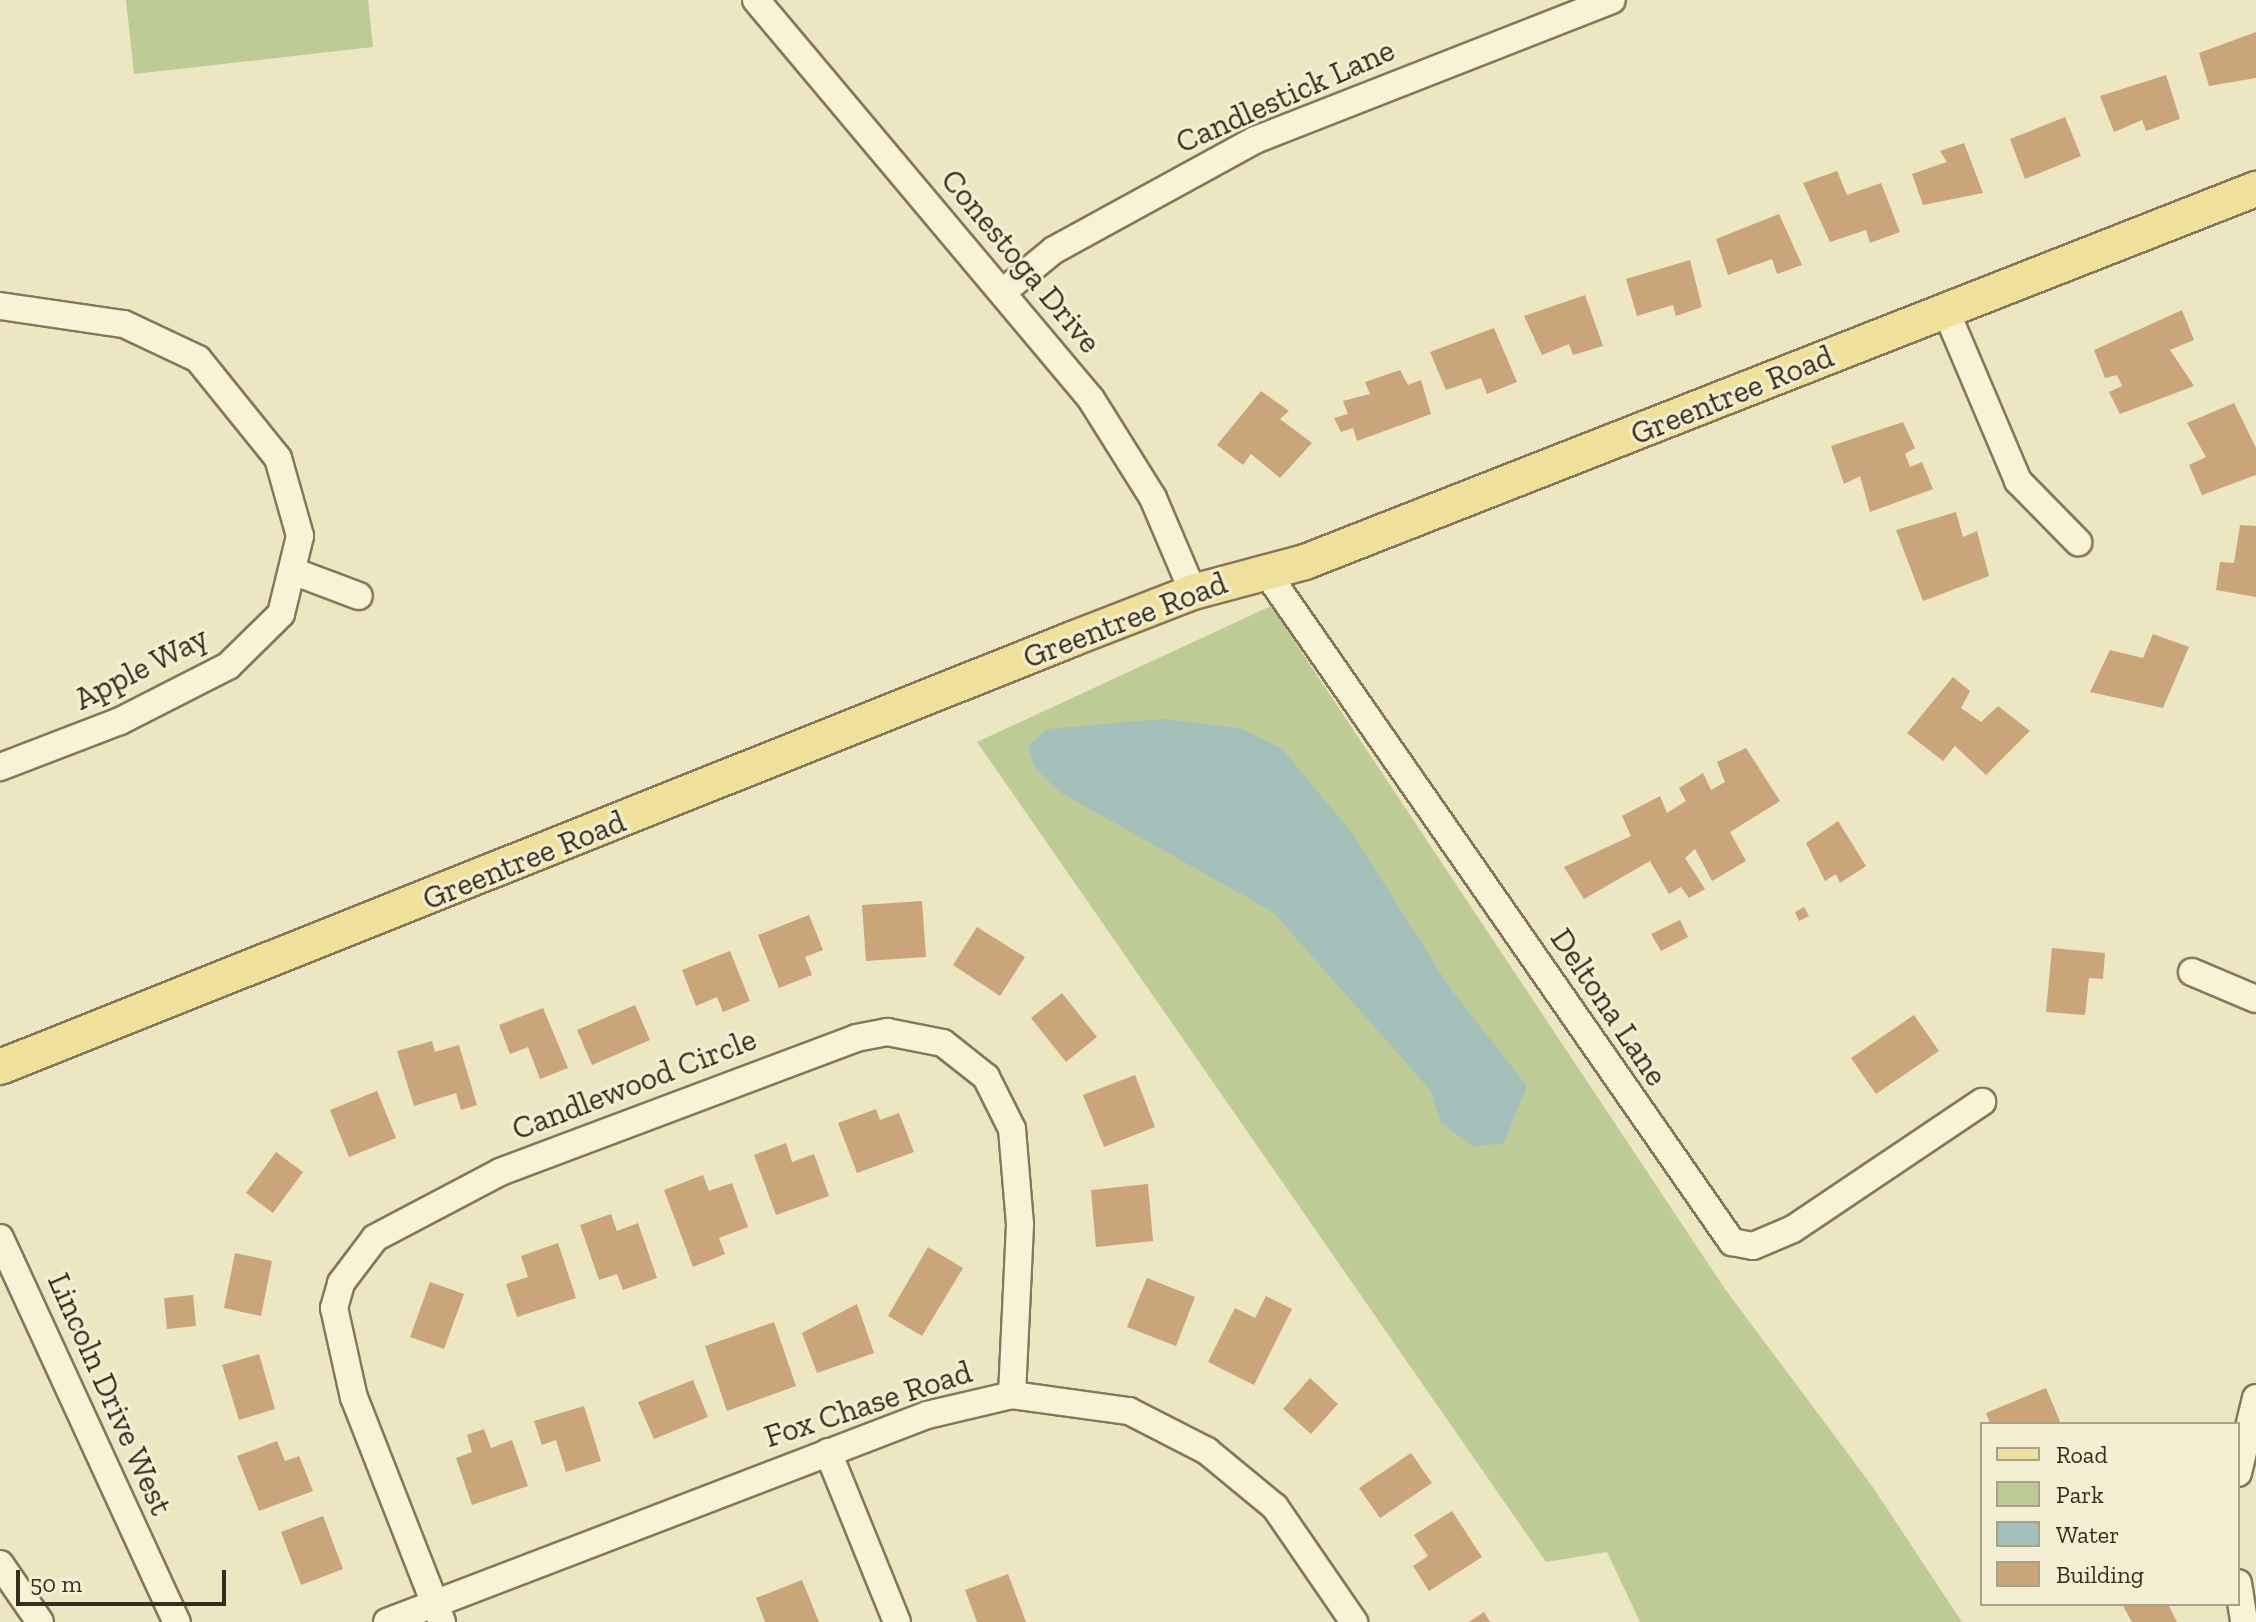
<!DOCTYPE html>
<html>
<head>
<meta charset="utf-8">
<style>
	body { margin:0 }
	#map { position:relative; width:2256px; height:1622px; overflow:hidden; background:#ede6c3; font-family:"Zilla Slab",serif }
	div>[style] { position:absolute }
	.green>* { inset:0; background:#becb97 }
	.water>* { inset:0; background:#a5c0bb }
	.building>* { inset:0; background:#caa57a }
	.roads { filter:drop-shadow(2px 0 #87775a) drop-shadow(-2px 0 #87775a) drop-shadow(0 2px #87775a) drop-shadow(0 -2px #87775a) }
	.minor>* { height:26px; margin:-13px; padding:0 13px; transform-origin:13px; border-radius:13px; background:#f8f2d6 }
	.major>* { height:34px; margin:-17px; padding:0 17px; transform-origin:17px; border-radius:17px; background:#efe09c }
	span { translate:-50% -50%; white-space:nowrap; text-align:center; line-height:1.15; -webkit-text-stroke:6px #f4efd3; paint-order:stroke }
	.street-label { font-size:32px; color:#372d1e }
	.legend { position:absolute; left:1980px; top:1422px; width:260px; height:184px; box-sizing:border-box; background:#f4efd3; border:2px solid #a8a18b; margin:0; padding:10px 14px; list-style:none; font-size:24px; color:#372d1e }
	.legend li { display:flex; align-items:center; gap:16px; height:40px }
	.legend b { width:40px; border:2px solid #a8a18b }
	.scale { position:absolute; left:16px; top:1570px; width:210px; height:36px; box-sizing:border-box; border:4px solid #372d1e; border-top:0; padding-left:10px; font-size:24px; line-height:28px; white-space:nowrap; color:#372d1e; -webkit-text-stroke:6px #f4efd3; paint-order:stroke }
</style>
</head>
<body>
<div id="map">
	<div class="green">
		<i style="clip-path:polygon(126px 0,368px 0,373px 47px,134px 74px)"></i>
		<i style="clip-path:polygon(1271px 606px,1725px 1289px,1872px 1486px,1962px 1622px,1640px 1622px,1607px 1552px,1546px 1562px,977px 742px)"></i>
	</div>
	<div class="water">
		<i style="clip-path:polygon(1163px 719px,1240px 728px,1282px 749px,1352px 833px,1450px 988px,1527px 1086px,1504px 1143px,1474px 1147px,1441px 1123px,1431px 1091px,1273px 912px,1058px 791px,1035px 768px,1028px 746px,1047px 729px)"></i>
	</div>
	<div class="building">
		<i style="clip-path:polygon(2256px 32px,2256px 78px,2209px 86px,2199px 53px)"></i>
		<i style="clip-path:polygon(2166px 75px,2180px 119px,2146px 131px,2142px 120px,2114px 132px,2100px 96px)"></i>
		<i style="clip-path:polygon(2065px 117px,2081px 156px,2025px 179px,2010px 139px)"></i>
		<i style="clip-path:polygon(1964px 143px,1983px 193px,1923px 205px,1912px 174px,1947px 162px,1940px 151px)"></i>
		<i style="clip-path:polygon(1837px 171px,1847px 195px,1881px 183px,1900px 232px,1870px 243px,1866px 230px,1830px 242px,1803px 183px)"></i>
		<i style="clip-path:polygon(1779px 214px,1802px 265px,1777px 274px,1772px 259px,1728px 275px,1716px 239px)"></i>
		<i style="clip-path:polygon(1690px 260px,1702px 307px,1676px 316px,1673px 305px,1637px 316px,1626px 279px)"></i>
		<i style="clip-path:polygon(1585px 295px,1603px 346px,1573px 355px,1569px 344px,1542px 355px,1524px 316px)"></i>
		<i style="clip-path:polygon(2182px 310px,2194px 340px,2170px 350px,2194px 386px,2120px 414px,2109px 392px,2122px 386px,2117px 375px,2105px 378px,2094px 350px)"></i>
		<i style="clip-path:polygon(1494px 328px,1517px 382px,1487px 394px,1481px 378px,1446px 390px,1430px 352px)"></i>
		<i style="clip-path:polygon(1400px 370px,1408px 385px,1421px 380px,1431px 414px,1357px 441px,1353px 428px,1341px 432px,1334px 418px,1348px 414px,1343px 401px,1370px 394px,1365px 382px)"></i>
		<i style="clip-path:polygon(1261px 391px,1289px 411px,1280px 419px,1312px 443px,1280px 478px,1251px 454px,1243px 465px,1217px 445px)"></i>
		<i style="clip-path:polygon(2234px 403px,2256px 448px,2256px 475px,2202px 495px,2189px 465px,2206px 457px,2187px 423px)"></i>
		<i style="clip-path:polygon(1903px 422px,1915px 448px,1905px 454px,1910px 467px,1922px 462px,1933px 489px,1870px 512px,1860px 476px,1844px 484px,1831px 446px)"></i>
		<i style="clip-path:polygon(1956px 512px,1963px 537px,1977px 531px,1989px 576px,1923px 601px,1896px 530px)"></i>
		<i style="clip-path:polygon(2240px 525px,2256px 526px,2256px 597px,2216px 590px,2220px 562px,2234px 563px)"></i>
		<i style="clip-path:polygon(2153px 634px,2189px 647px,2163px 708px,2090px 692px,2110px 650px,2143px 658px)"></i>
		<i style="clip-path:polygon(1953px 677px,1970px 691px,1961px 708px,1981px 722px,1998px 706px,2030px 731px,1986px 775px,1955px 746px,1943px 761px,1907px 733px)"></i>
		<i style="clip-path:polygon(1746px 748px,1780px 801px,1730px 832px,1746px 861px,1712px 881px,1695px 849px,1685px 858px,1705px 889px,1689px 898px,1681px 887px,1669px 894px,1650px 861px,1584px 899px,1564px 867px,1631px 836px,1622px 816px,1660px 796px,1667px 813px,1686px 801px,1679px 788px,1703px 773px,1711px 790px,1725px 782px,1717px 762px)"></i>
		<i style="clip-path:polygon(1838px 821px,1866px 866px,1840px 883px,1836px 874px,1825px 881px,1806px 843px)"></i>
		<i style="clip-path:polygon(922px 901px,926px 957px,866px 961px,862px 905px)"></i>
		<i style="clip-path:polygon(1804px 907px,1809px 916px,1799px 921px,1795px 912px)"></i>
		<i style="clip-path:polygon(809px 915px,823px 950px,805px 957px,812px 975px,779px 988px,758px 935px)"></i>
		<i style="clip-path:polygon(1680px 920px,1688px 937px,1661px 951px,1651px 934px)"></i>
		<i style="clip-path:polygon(977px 927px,1025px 957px,1000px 996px,953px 965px)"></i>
		<i style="clip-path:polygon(2052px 948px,2105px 953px,2103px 979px,2089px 978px,2085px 1015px,2046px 1012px)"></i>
		<i style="clip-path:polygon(730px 951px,750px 1001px,723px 1012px,717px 997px,696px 1006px,682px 970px)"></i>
		<i style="clip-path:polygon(1062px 993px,1097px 1037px,1066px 1062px,1031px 1018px)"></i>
		<i style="clip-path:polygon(635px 1005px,650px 1040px,592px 1065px,577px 1030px)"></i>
		<i style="clip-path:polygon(543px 1008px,568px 1068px,540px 1079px,528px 1047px,510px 1054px,499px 1025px)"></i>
		<i style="clip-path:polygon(1914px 1015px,1939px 1051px,1876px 1094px,1851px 1058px)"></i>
		<i style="clip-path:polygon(432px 1041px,435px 1052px,459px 1045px,477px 1105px,461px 1110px,456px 1093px,414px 1106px,397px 1051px)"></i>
		<i style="clip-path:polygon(1135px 1075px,1155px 1127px,1104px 1147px,1083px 1095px)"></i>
		<i style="clip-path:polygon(377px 1091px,396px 1138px,349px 1157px,330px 1110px)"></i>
		<i style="clip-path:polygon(876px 1109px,880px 1120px,899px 1113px,914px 1152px,857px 1173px,838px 1123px)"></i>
		<i style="clip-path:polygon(786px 1143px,792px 1162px,814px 1154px,829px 1196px,776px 1215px,754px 1155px)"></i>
		<i style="clip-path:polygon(276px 1152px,303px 1172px,273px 1213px,246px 1193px)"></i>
		<i style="clip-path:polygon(703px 1175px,709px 1191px,732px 1183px,748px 1227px,719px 1238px,725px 1254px,693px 1267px,664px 1190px)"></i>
		<i style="clip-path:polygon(1148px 1184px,1153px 1241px,1096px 1247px,1091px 1190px)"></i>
		<i style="clip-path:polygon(611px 1214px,617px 1231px,638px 1223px,657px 1278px,623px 1290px,617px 1274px,599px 1280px,580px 1225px)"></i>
		<i style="clip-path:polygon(558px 1243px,576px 1298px,517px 1317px,506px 1284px,528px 1277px,521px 1256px)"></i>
		<i style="clip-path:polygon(928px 1247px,963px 1268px,922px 1336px,888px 1316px)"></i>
		<i style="clip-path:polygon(235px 1253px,272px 1261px,261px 1316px,224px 1308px)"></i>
		<i style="clip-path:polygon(1147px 1278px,1195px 1297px,1176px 1346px,1127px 1327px)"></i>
		<i style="clip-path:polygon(430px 1282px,464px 1294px,444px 1349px,410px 1337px)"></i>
		<i style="clip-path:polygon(193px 1295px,196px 1326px,167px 1329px,164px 1298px)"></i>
		<i style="clip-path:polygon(1266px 1296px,1292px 1309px,1254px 1385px,1208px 1362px,1235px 1308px,1255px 1318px)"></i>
		<i style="clip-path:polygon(857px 1304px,874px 1353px,817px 1373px,802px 1333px)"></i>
		<i style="clip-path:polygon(774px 1322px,796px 1386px,727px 1411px,705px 1346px)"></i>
		<i style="clip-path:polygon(259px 1354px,275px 1409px,239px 1420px,222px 1365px)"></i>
		<i style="clip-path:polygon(1310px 1378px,1338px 1404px,1311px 1434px,1283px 1409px)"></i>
		<i style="clip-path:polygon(693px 1380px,708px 1417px,654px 1439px,638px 1402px)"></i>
		<i style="clip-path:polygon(2046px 1388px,2061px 1424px,1990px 1424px,1986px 1413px)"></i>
		<i style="clip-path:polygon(584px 1406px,601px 1461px,566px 1472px,556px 1440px,542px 1445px,534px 1421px)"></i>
		<i style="clip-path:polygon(484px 1429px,491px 1448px,512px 1440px,528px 1486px,472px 1505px,456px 1458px,472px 1452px,467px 1435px)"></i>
		<i style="clip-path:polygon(277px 1441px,285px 1461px,299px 1456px,313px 1491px,259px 1511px,237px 1456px)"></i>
		<i style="clip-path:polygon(1411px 1453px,1432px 1483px,1380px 1518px,1359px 1488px)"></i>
		<i style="clip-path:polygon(1452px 1511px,1482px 1557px,1429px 1591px,1413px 1566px,1428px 1556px,1414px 1535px)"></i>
		<i style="clip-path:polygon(323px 1516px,343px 1569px,301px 1585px,281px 1532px)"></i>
		<i style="clip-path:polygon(1008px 1574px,1026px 1622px,977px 1622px,965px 1590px)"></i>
		<i style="clip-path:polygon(802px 1580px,819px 1622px,765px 1622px,756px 1598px)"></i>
		<i style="clip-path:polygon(2122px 1604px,2168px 1604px,2177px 1622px,2132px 1622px)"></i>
		<i style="clip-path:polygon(1484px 1612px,1490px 1622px,1469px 1622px)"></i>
	</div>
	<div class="roads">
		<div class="minor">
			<i style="left:756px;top:0;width:521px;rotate:49.98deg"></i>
			<i style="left:1091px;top:399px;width:117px;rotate:57.9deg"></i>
			<i style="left:1153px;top:498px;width:102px;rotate:66.9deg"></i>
			<i style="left:1004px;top:291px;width:65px;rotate:-39.4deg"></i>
			<i style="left:1054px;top:250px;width:229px;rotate:-28.7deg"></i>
			<i style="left:1255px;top:140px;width:383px;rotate:-21.4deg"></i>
			<i style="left:0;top:306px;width:125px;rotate:8.3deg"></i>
			<i style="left:124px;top:324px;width:82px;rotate:25.3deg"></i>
			<i style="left:198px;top:359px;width:127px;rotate:51.1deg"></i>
			<i style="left:278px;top:458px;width:81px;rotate:74.2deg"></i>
			<i style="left:300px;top:536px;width:80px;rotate:103.7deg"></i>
			<i style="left:281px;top:614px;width:74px;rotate:135.5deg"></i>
			<i style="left:228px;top:666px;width:121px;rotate:153deg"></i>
			<i style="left:120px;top:721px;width:129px;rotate:159deg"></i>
			<i style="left:1946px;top:311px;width:185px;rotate:67deg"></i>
			<i style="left:2018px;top:481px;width:86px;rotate:45.5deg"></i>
			<i style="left:1264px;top:569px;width:820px;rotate:55.19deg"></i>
			<i style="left:1732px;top:1242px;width:21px;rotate:11deg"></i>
			<i style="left:1753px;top:1246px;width:43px;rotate:-23deg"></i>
			<i style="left:1793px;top:1229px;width:228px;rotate:-33.9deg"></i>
			<i style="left:295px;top:572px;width:68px;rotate:20.6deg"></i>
			<i style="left:2192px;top:972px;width:69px;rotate:22.9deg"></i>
			<i style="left:0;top:1238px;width:423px;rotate:65.3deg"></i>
			<i style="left:828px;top:1452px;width:183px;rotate:67.9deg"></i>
			<i style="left:2238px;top:1473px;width:77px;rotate:-76.5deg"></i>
			<i style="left:0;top:1564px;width:70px;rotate:55.4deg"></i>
			<i style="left:2238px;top:1583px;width:39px;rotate:81deg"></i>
			<i style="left:387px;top:1622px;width:578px;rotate:-20.97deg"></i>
			<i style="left:927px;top:1415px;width:87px;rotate:-13.2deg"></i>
			<i style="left:1012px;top:1395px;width:118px;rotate:7.8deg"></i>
			<i style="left:1129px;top:1411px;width:88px;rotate:27.1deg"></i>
			<i style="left:1207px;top:1451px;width:88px;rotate:39.5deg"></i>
			<i style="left:1275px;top:1507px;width:140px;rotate:55.5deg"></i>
			<i style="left:442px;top:1622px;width:241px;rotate:-111.4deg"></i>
			<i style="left:354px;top:1398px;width:92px;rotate:-102.5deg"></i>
			<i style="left:334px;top:1308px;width:26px;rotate:-74deg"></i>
			<i style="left:341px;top:1283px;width:56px;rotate:-52.9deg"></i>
			<i style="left:375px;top:1238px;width:141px;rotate:-27.8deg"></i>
			<i style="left:500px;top:1172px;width:380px;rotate:-20.6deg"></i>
			<i style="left:856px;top:1038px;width:32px;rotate:-11deg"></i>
			<i style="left:887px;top:1032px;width:57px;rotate:11.1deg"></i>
			<i style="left:943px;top:1043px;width:55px;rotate:38.3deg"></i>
			<i style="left:986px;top:1077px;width:58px;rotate:63.4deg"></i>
			<i style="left:1012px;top:1129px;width:96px;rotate:85.2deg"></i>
			<i style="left:1020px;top:1225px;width:170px;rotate:92.7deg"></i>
		</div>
		<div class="major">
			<i style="left:0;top:1067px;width:1154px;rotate:-21.76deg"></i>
			<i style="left:1072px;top:639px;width:130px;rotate:-21.2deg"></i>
			<i style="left:1193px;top:592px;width:116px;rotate:-15deg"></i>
			<i style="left:1305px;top:562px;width:1022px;rotate:-21.42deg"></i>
		</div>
	</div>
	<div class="street-label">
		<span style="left:1285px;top:96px;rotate:-24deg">Candlestick Lane</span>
		<span style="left:1021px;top:261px;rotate:50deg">Conestoga Drive</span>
		<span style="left:1732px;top:395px;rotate:-22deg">Greentree Road</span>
		<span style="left:1125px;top:620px;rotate:-21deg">Greentree Road</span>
		<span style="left:141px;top:668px;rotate:-27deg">Apple Way</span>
		<span style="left:524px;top:860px;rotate:-22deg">Greentree Road</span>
		<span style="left:1609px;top:1007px;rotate:56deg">Deltona Lane</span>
		<span style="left:634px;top:1084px;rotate:-21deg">Candlewood Circle</span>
		<span style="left:110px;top:1394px;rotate:66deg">Lincoln Drive West</span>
		<span style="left:868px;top:1404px;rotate:-18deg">Fox Chase Road</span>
	</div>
	<ul class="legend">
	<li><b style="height:10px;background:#efe09c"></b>Road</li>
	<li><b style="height:22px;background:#becb97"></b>Park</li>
	<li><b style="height:22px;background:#a5c0bb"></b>Water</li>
	<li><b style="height:22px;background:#caa57a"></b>Building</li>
	</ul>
	<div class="scale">50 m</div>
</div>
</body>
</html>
